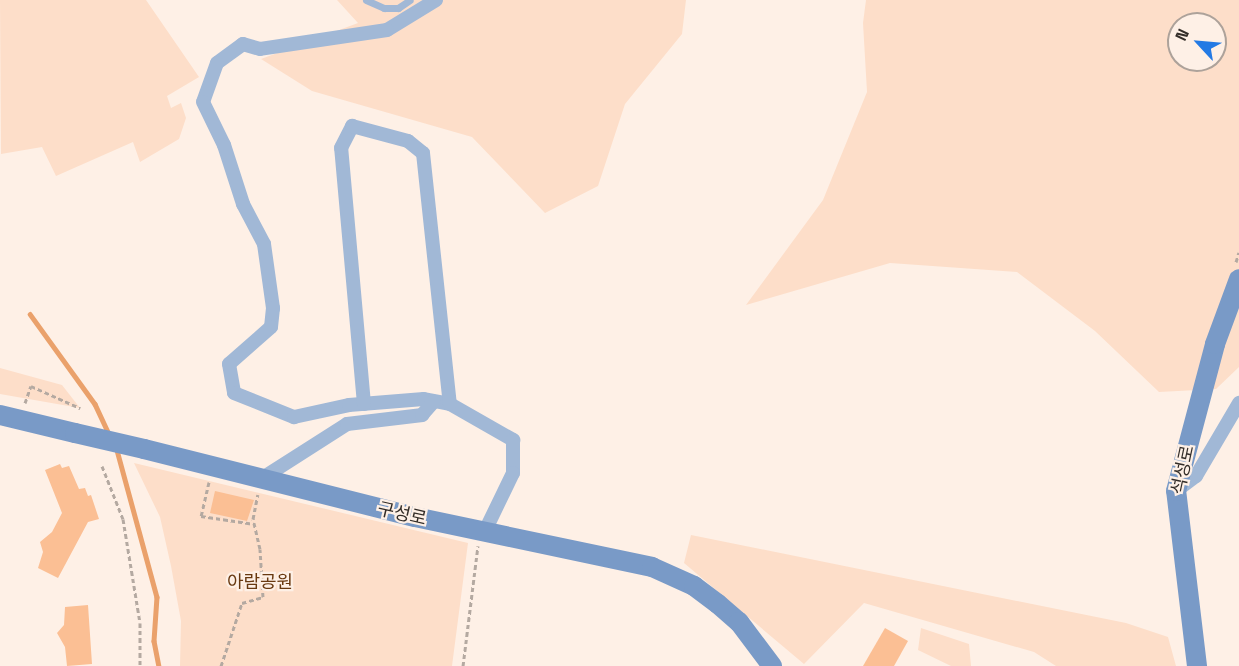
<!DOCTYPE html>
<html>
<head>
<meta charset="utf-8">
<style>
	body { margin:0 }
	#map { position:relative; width:1239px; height:666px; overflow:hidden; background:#fef0e6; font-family:"Space Grotesk","Noto Sans KR",sans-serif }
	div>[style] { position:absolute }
	.green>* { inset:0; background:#fddec9 }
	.stream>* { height:4.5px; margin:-2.25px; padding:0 2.25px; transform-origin:2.25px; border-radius:2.25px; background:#eaa16b }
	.building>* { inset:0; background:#fbbf94 }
	.path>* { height:3px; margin-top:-1.5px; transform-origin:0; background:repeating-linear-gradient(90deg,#b4a9a1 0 4.5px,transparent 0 7.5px) }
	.lane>* { height:7px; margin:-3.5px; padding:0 3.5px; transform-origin:3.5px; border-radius:3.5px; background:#a1b8d6 }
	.street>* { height:14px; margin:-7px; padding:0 7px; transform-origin:7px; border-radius:7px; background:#a1b8d6 }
	.secondary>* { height:20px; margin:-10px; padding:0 10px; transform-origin:10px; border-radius:10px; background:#799ac7 }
	.secondary-bridge>* { height:20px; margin:-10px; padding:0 10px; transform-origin:10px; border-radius:10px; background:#799ac7 }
	span { translate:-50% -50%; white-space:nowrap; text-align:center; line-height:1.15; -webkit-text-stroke:4.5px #fef0e6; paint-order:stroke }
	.street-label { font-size:18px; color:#332d28 }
	.park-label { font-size:18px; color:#693910 }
	.north { position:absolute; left:1167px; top:12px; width:60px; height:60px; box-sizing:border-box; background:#fef0e6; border:2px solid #ada29a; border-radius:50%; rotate:296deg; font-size:16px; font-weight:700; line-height:24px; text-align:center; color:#332d28 }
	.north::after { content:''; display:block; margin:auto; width:21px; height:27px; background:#247ae4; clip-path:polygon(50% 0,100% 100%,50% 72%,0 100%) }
</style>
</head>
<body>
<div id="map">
	<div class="green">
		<i style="clip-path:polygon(0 0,146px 0,199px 77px,167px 96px,171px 108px,181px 103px,186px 118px,179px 139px,140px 162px,133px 142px,56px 176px,42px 147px,1px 154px)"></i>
		<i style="clip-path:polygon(337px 0,686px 0,682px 34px,625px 104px,598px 186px,545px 213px,472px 137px,312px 91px,261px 59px,358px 23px)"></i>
		<i style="clip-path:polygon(evenodd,866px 0,1239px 0,1239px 367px,1216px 389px,1159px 392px,1095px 331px,1017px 272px,890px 263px,746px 305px,823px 200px,867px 92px,863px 23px,866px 0,1179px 24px,1215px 24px,1215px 60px,1179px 60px,1179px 24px)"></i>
		<i style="clip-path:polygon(0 368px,62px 385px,80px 408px,0 394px)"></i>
		<i style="clip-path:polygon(134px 463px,468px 543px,452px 666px,180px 666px,181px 621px,171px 566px,160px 517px)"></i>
		<i style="clip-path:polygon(691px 535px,1126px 623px,1168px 637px,1176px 666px,1056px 666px,1034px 652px,864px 603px,804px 664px,684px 563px)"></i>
		<i style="clip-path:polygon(921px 628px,969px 644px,971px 666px,951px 666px,918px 650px)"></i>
	</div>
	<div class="stream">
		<i style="left:30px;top:314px;width:111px;rotate:54.2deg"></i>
		<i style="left:95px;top:404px;width:33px;rotate:65deg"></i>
		<i style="left:117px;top:450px;width:152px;rotate:74.8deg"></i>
		<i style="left:157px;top:597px;width:44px;rotate:93.9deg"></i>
		<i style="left:154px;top:641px;width:25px;rotate:79deg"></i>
	</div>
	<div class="building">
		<i style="clip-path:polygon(60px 464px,62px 468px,69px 466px,79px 489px,85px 488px,88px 496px,91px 495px,99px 519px,88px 522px,58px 578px,38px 568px,43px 552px,40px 542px,52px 532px,62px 513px,45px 470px)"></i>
		<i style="clip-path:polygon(215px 491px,254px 500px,247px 521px,210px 513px)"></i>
		<i style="clip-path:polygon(88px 605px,92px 664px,67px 666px,65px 647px,57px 633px,64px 625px,65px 607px)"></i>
		<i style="clip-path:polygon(885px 628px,908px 641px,894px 666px,863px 666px)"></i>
	</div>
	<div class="path">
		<i style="left:1236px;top:262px;width:10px;rotate:-73deg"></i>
		<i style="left:25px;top:403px;width:18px;rotate:-71deg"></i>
		<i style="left:31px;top:386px;width:54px;rotate:24.2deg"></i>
		<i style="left:102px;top:466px;width:57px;rotate:68.4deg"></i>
		<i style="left:123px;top:519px;width:105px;rotate:80.7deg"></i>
		<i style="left:140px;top:623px;width:43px;rotate:90deg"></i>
		<i style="left:209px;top:482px;width:35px;rotate:103deg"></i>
		<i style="left:201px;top:516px;width:54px;rotate:8.6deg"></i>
		<i style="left:221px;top:666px;width:66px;rotate:-71.6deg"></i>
		<i style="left:242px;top:603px;width:22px;rotate:-16deg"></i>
		<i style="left:263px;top:597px;width:48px;rotate:-93.6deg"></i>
		<i style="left:260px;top:549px;width:31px;rotate:-103deg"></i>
		<i style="left:253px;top:519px;width:25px;rotate:-79deg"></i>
		<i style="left:463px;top:666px;width:121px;rotate:-82.9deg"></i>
	</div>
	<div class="lane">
		<i style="left:366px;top:0;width:20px;rotate:24deg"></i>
		<i style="left:384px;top:8px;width:14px"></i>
		<i style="left:398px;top:8px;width:14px;rotate:-34deg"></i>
	</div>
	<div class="street">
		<i style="left:436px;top:0;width:57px;rotate:148.5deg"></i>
		<i style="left:387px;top:30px;width:128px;rotate:171.5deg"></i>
		<i style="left:260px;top:49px;width:18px;rotate:-164deg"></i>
		<i style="left:243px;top:44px;width:32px;rotate:144deg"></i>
		<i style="left:217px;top:63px;width:41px;rotate:109.7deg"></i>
		<i style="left:203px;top:102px;width:48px;rotate:64deg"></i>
		<i style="left:224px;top:145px;width:62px;rotate:72.1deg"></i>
		<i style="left:243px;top:204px;width:45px;rotate:62.3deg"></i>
		<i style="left:264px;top:244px;width:65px;rotate:82deg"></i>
		<i style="left:273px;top:308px;width:19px;rotate:96deg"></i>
		<i style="left:271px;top:327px;width:56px;rotate:138.6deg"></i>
		<i style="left:229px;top:364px;width:29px;rotate:80deg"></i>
		<i style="left:234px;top:393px;width:65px;rotate:21.8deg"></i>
		<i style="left:294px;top:417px;width:56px;rotate:-12.3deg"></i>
		<i style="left:349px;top:405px;width:75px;rotate:-4.6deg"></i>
		<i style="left:424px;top:399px;width:26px;rotate:11deg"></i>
		<i style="left:450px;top:404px;width:73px;rotate:29.7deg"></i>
		<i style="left:513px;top:440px;width:33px;rotate:90deg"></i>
		<i style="left:513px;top:473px;width:64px;rotate:115.8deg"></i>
		<i style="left:364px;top:404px;width:257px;rotate:-95.1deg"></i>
		<i style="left:341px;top:148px;width:25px;rotate:-63deg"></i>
		<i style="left:352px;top:126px;width:58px;rotate:15deg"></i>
		<i style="left:408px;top:141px;width:19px;rotate:39deg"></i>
		<i style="left:423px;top:153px;width:252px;rotate:83.9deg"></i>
		<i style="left:261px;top:479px;width:102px;rotate:-32.6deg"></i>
		<i style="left:347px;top:424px;width:76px;rotate:-6.8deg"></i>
		<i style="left:422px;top:415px;width:18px;rotate:-49deg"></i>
		<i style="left:1176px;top:491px;width:25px;rotate:-37deg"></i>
		<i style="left:1196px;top:476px;width:85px;rotate:-59.5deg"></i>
	</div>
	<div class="secondary">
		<i style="left:0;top:415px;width:77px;rotate:13.5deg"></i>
		<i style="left:144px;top:449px;width:279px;rotate:14.1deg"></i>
		<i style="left:415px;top:517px;width:242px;rotate:11.9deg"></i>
		<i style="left:652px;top:567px;width:46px;rotate:24.3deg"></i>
		<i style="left:694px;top:586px;width:30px;rotate:37deg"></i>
		<i style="left:718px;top:604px;width:28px;rotate:41deg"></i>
		<i style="left:739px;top:622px;width:55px;rotate:53.1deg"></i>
		<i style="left:1197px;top:666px;width:176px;rotate:-96.8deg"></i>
		<i style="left:1176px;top:491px;width:152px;rotate:-75.1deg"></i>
		<i style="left:1215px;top:344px;width:69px;rotate:-69.7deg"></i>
	</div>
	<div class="secondary-bridge">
		<i style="left:75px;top:433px;width:71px;rotate:13.1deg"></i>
	</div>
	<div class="street-label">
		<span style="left:1183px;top:470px;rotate:-78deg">석성로</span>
		<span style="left:402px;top:514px;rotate:13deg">구성로</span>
	</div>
	<div class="park-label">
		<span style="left:260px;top:582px">아람공원</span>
	</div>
	<div class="north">N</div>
</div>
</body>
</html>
